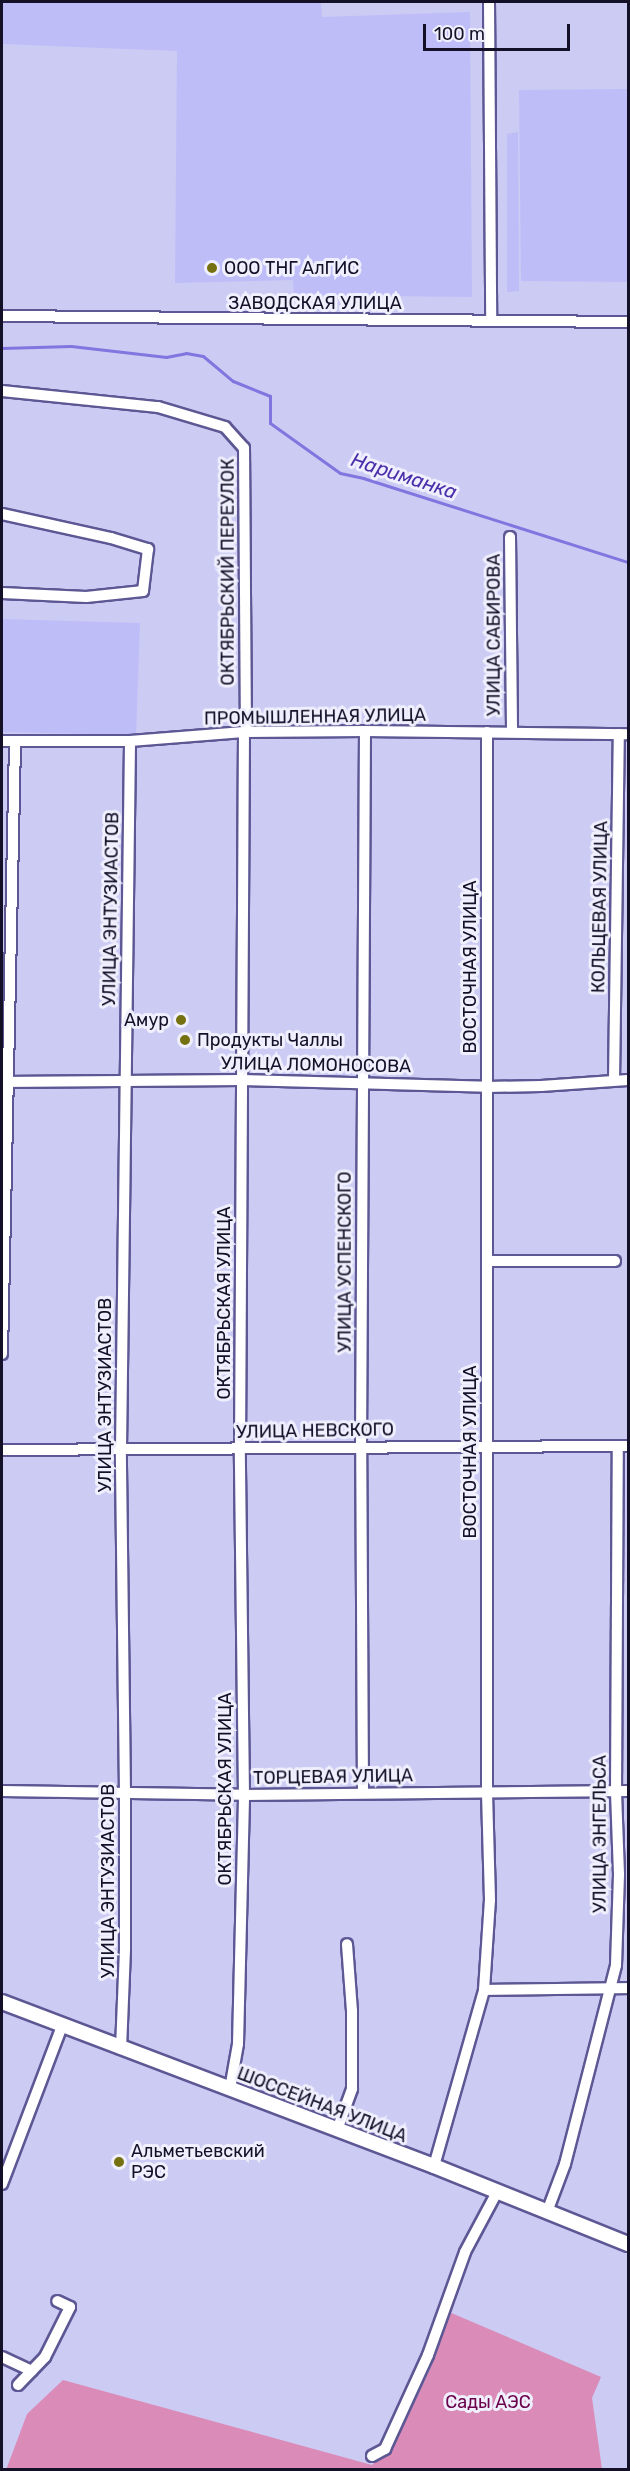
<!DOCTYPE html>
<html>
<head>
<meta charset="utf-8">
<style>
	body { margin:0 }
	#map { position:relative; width:630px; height:2471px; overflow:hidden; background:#cccbf4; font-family:Rubik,sans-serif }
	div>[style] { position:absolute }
	.built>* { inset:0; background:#bebdf8 }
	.green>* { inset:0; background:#da8bb7 }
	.stream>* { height:3px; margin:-1.5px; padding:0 1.5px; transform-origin:1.5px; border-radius:1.5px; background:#8176df }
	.roads { filter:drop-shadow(2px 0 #5d5894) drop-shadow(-2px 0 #5d5894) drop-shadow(0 2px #5d5894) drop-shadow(0 -2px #5d5894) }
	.minor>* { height:10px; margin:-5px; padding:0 5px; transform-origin:5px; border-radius:5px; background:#fff }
	.major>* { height:14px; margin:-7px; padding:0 7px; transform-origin:7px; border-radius:7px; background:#fff }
	.dots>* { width:16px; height:16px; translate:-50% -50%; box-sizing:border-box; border:3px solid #efeffd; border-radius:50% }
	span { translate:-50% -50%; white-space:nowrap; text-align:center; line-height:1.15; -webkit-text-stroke:6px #efeffd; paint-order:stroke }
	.poi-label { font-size:18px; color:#131028 }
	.left { translate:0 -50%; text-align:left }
	.right { translate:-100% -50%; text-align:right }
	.street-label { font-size:18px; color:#131028 }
	.park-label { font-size:18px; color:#6b024b }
	.water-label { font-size:20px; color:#4b2faa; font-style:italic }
	.frame { position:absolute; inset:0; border:3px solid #131028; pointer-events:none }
	.scale { position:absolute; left:423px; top:24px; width:147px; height:27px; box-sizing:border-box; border:3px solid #131028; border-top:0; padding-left:8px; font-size:18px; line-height:21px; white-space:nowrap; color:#131028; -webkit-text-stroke:4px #efeffd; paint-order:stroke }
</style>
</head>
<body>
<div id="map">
	<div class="built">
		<i style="clip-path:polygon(2px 2px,321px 2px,322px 17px,470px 12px,472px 297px,294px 295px,293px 280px,175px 283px,177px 51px,2px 44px)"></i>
		<i style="clip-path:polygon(628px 89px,628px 282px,521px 281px,519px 90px)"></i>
		<i style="clip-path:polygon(518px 132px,519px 291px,507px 292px,507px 134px)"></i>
		<i style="clip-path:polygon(2px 619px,140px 623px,136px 735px,2px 732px)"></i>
	</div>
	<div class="green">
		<i style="clip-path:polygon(449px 2312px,601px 2377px,592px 2398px,602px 2469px,6px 2470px,27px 2414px,63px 2380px,372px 2465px,378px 2458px,390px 2454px,431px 2367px)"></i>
	</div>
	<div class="stream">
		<i style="left:2px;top:348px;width:69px;rotate:-1.7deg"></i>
		<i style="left:71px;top:346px;width:96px;rotate:6.6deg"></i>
		<i style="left:166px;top:357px;width:20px;rotate:-11deg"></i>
		<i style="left:186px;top:353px;width:17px;rotate:10deg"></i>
		<i style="left:203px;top:356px;width:39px;rotate:40deg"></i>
		<i style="left:233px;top:381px;width:40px;rotate:22deg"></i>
		<i style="left:270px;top:396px;width:27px;rotate:90deg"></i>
		<i style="left:270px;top:423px;width:86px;rotate:35.5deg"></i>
		<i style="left:340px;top:473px;width:24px;rotate:12deg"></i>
		<i style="left:363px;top:478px;width:278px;rotate:17.6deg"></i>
	</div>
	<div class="roads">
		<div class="minor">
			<i style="left:489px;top:2px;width:318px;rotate:89.6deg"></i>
			<i style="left:2px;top:316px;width:626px;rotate:0.55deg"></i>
			<i style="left:2px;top:391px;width:157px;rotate:5.9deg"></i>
			<i style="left:158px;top:407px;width:70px;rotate:16.6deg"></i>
			<i style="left:225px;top:427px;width:28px;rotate:48deg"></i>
			<i style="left:244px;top:448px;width:284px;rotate:89.6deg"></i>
			<i style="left:2px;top:514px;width:112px;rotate:12.4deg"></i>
			<i style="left:111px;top:538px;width:39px;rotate:17deg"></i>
			<i style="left:148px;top:549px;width:42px;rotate:96.8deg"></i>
			<i style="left:143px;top:591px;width:57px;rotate:174deg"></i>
			<i style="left:86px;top:597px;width:84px;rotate:-177.3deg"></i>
			<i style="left:510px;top:537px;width:195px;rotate:89.4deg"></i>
			<i style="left:2px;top:741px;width:128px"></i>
			<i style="left:130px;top:741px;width:114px;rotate:-4.5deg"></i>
			<i style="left:244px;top:732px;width:121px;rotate:-0.5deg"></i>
			<i style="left:365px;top:731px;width:263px;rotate:0.7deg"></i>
			<i style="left:614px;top:1080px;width:346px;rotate:-89.2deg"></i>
			<i style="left:2px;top:1082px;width:240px;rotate:-0.5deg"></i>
			<i style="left:242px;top:1080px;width:245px;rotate:1.6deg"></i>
			<i style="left:487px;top:1087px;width:54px;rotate:-1.1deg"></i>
			<i style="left:541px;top:1086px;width:87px;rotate:-3.9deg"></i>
			<i style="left:487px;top:1261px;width:128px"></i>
			<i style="left:2px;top:1354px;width:611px;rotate:-88.78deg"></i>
			<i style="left:2px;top:1450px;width:626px;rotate:-0.37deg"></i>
			<i style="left:2px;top:1791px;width:242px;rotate:0.9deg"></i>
			<i style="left:244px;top:1795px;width:384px;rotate:-0.6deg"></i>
			<i style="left:363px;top:1793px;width:346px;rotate:-90.3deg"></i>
			<i style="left:361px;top:1447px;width:716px;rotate:-89.68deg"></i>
			<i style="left:484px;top:1990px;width:144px;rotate:-0.8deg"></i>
			<i style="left:121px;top:2049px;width:101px;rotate:-87.7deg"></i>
			<i style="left:125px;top:1948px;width:155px;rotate:-90deg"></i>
			<i style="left:125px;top:1793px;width:343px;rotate:-90.7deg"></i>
			<i style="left:121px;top:1450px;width:709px;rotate:-89.27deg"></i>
			<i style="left:230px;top:2089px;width:46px;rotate:-79.9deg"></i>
			<i style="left:238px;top:2044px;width:249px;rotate:-88.6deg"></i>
			<i style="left:244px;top:1795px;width:347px;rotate:-90.7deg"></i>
			<i style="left:240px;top:1448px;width:716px;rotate:-89.68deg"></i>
			<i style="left:337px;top:2130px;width:44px;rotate:-69.9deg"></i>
			<i style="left:352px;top:2089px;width:78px;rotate:-90deg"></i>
			<i style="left:352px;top:2011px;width:67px;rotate:-94.3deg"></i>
			<i style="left:434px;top:2166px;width:183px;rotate:-74.1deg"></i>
			<i style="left:484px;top:1990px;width:90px;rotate:-86.2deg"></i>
			<i style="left:490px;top:1900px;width:108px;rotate:-91.6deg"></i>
			<i style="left:487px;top:1792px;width:1060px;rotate:-90deg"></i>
			<i style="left:2px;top:2184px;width:169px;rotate:-69.2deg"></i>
			<i style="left:547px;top:2212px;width:51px;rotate:-69.4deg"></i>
			<i style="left:565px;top:2164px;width:205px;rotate:-75.6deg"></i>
			<i style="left:616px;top:1965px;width:91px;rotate:-88.1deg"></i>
			<i style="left:619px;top:1874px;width:83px;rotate:-92.1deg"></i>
			<i style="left:616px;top:1791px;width:345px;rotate:-89.7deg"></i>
			<i style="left:2px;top:2357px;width:33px;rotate:25deg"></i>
			<i style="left:18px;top:2385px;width:39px;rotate:-46deg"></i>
			<i style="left:45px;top:2357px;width:56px;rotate:-63.4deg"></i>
			<i style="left:70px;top:2307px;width:14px;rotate:-155deg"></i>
			<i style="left:372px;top:2456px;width:15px;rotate:-28deg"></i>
			<i style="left:385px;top:2449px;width:103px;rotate:-65.4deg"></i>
			<i style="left:428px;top:2355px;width:109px;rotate:-70.2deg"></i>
			<i style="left:465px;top:2252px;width:68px;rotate:-61.9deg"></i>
		</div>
		<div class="major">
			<i style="left:2px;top:2002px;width:462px;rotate:20.8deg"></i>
			<i style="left:434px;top:2166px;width:209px;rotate:21.9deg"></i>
		</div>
	</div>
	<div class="dots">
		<i style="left:212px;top:268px;background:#757010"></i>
		<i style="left:181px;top:1020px;background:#757010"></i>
		<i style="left:185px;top:1040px;background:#757010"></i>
		<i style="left:119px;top:2162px;background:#757010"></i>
	</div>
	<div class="poi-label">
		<span class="left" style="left:224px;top:268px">ООО ТНГ АлГИС</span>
		<span class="right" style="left:169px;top:1020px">Амур</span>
		<span class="left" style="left:197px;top:1040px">Продукты Чаллы</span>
		<span class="left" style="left:131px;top:2162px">Альметьевский<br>РЭС</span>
	</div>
	<div class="street-label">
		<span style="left:315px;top:303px">ЗАВОДСКАЯ УЛИЦА</span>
		<span style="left:228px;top:572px;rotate:-90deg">ОКТЯБРЬСКИЙ ПЕРЕУЛОК</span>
		<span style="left:494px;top:635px;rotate:-90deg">УЛИЦА САБИРОВА</span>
		<span style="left:315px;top:717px;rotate:-1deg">ПРОМЫШЛЕННАЯ УЛИЦА</span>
		<span style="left:600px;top:907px;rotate:-89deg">КОЛЬЦЕВАЯ УЛИЦА</span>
		<span style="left:111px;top:909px;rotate:-89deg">УЛИЦА ЭНТУЗИАСТОВ</span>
		<span style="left:470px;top:967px;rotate:-90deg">ВОСТОЧНАЯ УЛИЦА</span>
		<span style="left:316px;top:1065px;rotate:1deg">УЛИЦА ЛОМОНОСОВА</span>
		<span style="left:345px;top:1262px;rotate:-90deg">УЛИЦА УСПЕНСКОГО</span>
		<span style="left:224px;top:1303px;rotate:-90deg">ОКТЯБРЬСКАЯ УЛИЦА</span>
		<span style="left:105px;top:1395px;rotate:-90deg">УЛИЦА ЭНТУЗИАСТОВ</span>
		<span style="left:315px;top:1431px;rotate:-1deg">УЛИЦА НЕВСКОГО</span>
		<span style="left:470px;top:1452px;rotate:-90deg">ВОСТОЧНАЯ УЛИЦА</span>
		<span style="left:333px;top:1777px;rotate:-1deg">ТОРЦЕВАЯ УЛИЦА</span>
		<span style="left:225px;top:1789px;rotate:-90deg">ОКТЯБРЬСКАЯ УЛИЦА</span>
		<span style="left:600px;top:1834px;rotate:-90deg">УЛИЦА ЭНГЕЛЬСА</span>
		<span style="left:108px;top:1881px;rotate:-90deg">УЛИЦА ЭНТУЗИАСТОВ</span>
		<span style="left:322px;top:2105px;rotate:21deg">ШОССЕЙНАЯ УЛИЦА</span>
	</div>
	<div class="park-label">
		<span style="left:488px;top:2402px">Сады АЭС</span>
	</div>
	<div class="water-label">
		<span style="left:404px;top:476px;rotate:18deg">Нариманка</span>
	</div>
	<div class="frame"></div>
	<div class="scale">100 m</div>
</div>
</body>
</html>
